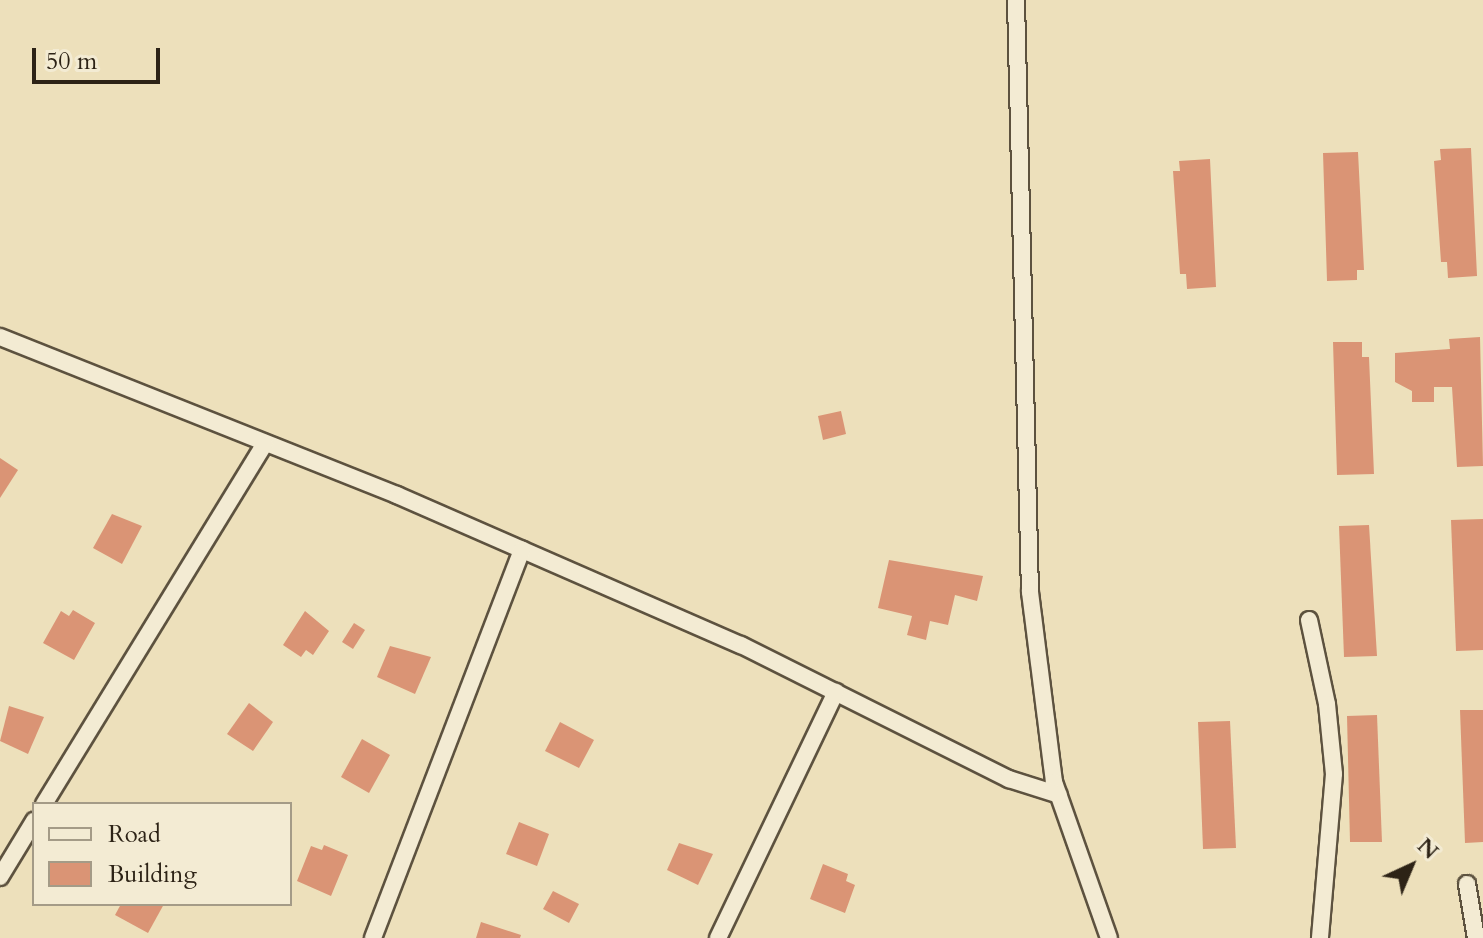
<!DOCTYPE html>
<html>
<head>
<meta charset="utf-8">
<style>
	body { margin:0 }
	#map { position:relative; width:1483px; height:938px; overflow:hidden; background:#ede0bb; font-family:Cardo,serif }
	div>[style] { position:absolute }
	.building>* { inset:0; background:#da9475 }
	.roads { filter:drop-shadow(2px 0 #5d523f) drop-shadow(-2px 0 #5d523f) drop-shadow(0 2px #5d523f) drop-shadow(0 -2px #5d523f) }
	.minor>* { height:16px; margin:-8px; padding:0 8px; transform-origin:8px; border-radius:8px; background:#f3ebd3 }
	span { translate:-50% -50%; white-space:nowrap; text-align:center; line-height:1.15; -webkit-text-stroke:7px #f3ebd3; paint-order:stroke }
	.legend { position:absolute; left:32px; top:802px; width:260px; height:104px; box-sizing:border-box; background:#f3ebd3; border:2px solid #a49b87; margin:0; padding:10px 14px; list-style:none; font-size:24px; color:#2d2316 }
	.legend li { display:flex; align-items:center; gap:16px; height:40px }
	.legend b { width:40px; border:2px solid #a49b87 }
	.north { position:absolute; left:1371px; top:826px; width:80px; height:80px; -webkit-text-stroke:6px #f3ebd3; paint-order:stroke; rotate:44deg; font-size:22px; font-weight:700; line-height:32px; text-align:center; color:#2d2316 }
	.north::after { content:''; display:block; margin:auto; width:28px; height:36px; background:#2d2316; clip-path:polygon(50% 0,100% 100%,50% 72%,0 100%) }
	.scale { position:absolute; left:32px; top:48px; width:128px; height:36px; box-sizing:border-box; border:4px solid #2d2316; border-top:0; padding-left:10px; font-size:24px; line-height:28px; white-space:nowrap; color:#2d2316; -webkit-text-stroke:6px #f3ebd3; paint-order:stroke }
</style>
</head>
<body>
<div id="map">
	<div class="building">
		<i style="clip-path:polygon(1471px 148px,1477px 276px,1448px 278px,1447px 262px,1441px 262px,1434px 161px,1441px 160px,1440px 149px)"></i>
		<i style="clip-path:polygon(1358px 152px,1364px 270px,1357px 270px,1357px 280px,1327px 281px,1323px 153px)"></i>
		<i style="clip-path:polygon(1210px 159px,1216px 287px,1187px 289px,1186px 274px,1180px 274px,1173px 171px,1180px 171px,1179px 161px)"></i>
		<i style="clip-path:polygon(1480px 337px,1483px 466px,1457px 467px,1452px 387px,1434px 387px,1434px 402px,1412px 402px,1412px 391px,1395px 382px,1395px 353px,1450px 349px,1449px 339px)"></i>
		<i style="clip-path:polygon(1333px 342px,1362px 342px,1362px 357px,1369px 357px,1374px 474px,1337px 475px)"></i>
		<i style="clip-path:polygon(841px 411px,846px 434px,823px 440px,818px 416px)"></i>
		<i style="clip-path:polygon(0 458px,18px 470px,0 498px)"></i>
		<i style="clip-path:polygon(112px 514px,142px 526px,122px 564px,93px 548px)"></i>
		<i style="clip-path:polygon(1483px 519px,1483px 650px,1456px 651px,1451px 520px)"></i>
		<i style="clip-path:polygon(1369px 525px,1377px 656px,1344px 657px,1339px 526px)"></i>
		<i style="clip-path:polygon(889px 560px,983px 576px,977px 601px,955px 595px,948px 625px,930px 621px,926px 640px,907px 635px,912px 616px,878px 608px)"></i>
		<i style="clip-path:polygon(73px 610px,95px 623px,74px 660px,43px 643px,61px 611px,69px 616px)"></i>
		<i style="clip-path:polygon(305px 611px,329px 631px,313px 655px,306px 650px,301px 657px,283px 645px)"></i>
		<i style="clip-path:polygon(354px 623px,365px 630px,353px 649px,342px 642px)"></i>
		<i style="clip-path:polygon(390px 646px,431px 657px,415px 694px,377px 677px)"></i>
		<i style="clip-path:polygon(249px 703px,273px 722px,253px 751px,227px 734px)"></i>
		<i style="clip-path:polygon(9px 706px,44px 717px,28px 754px,0 741px)"></i>
		<i style="clip-path:polygon(1460px 710px,1483px 710px,1483px 842px,1465px 843px)"></i>
		<i style="clip-path:polygon(1377px 715px,1382px 842px,1350px 842px,1347px 716px)"></i>
		<i style="clip-path:polygon(1230px 721px,1236px 848px,1203px 849px,1198px 722px)"></i>
		<i style="clip-path:polygon(560px 722px,594px 740px,579px 768px,545px 751px)"></i>
		<i style="clip-path:polygon(362px 739px,390px 755px,369px 793px,341px 777px)"></i>
		<i style="clip-path:polygon(519px 822px,549px 834px,537px 866px,506px 854px)"></i>
		<i style="clip-path:polygon(679px 843px,713px 854px,698px 885px,667px 870px)"></i>
		<i style="clip-path:polygon(324px 845px,348px 855px,331px 896px,297px 881px,311px 846px,322px 850px)"></i>
		<i style="clip-path:polygon(823px 864px,848px 874px,846px 881px,855px 885px,845px 913px,810px 899px)"></i>
		<i style="clip-path:polygon(553px 891px,579px 904px,569px 923px,543px 909px)"></i>
		<i style="clip-path:polygon(121px 904px,164px 904px,148px 933px,115px 915px)"></i>
		<i style="clip-path:polygon(481px 922px,521px 935px,520px 938px,476px 938px)"></i>
	</div>
	<div class="roads">
		<div class="minor">
			<i style="left:1016px;top:0;width:592px;rotate:88.65deg"></i>
			<i style="left:1030px;top:592px;width:192px;rotate:82.8deg"></i>
			<i style="left:1054px;top:782px;width:165px;rotate:70.6deg"></i>
			<i style="left:0;top:337px;width:427px;rotate:21.7deg"></i>
			<i style="left:397px;top:495px;width:375px;rotate:23.6deg"></i>
			<i style="left:741px;top:645px;width:300px;rotate:26.6deg"></i>
			<i style="left:1009px;top:779px;width:52px;rotate:17.7deg"></i>
			<i style="left:1309px;top:620px;width:86px;rotate:77.9deg"></i>
			<i style="left:1327px;top:704px;width:70px;rotate:84.3deg"></i>
			<i style="left:1334px;top:774px;width:165px;rotate:94.9deg"></i>
			<i style="left:44px;top:804px;width:423px;rotate:-58.5deg"></i>
			<i style="left:0;top:877px;width:66px;rotate:-58.7deg"></i>
			<i style="left:1467px;top:884px;width:55px;rotate:80.5deg"></i>
			<i style="left:373px;top:938px;width:416px;rotate:-69deg"></i>
			<i style="left:718px;top:938px;width:273px;rotate:-64.4deg"></i>
		</div>
	</div>
	<ul class="legend">
	<li><b style="height:10px;background:#f3ebd3"></b>Road</li>
	<li><b style="height:22px;background:#da9475"></b>Building</li>
	</ul>
	<div class="north">N</div>
	<div class="scale">50 m</div>
</div>
</body>
</html>
